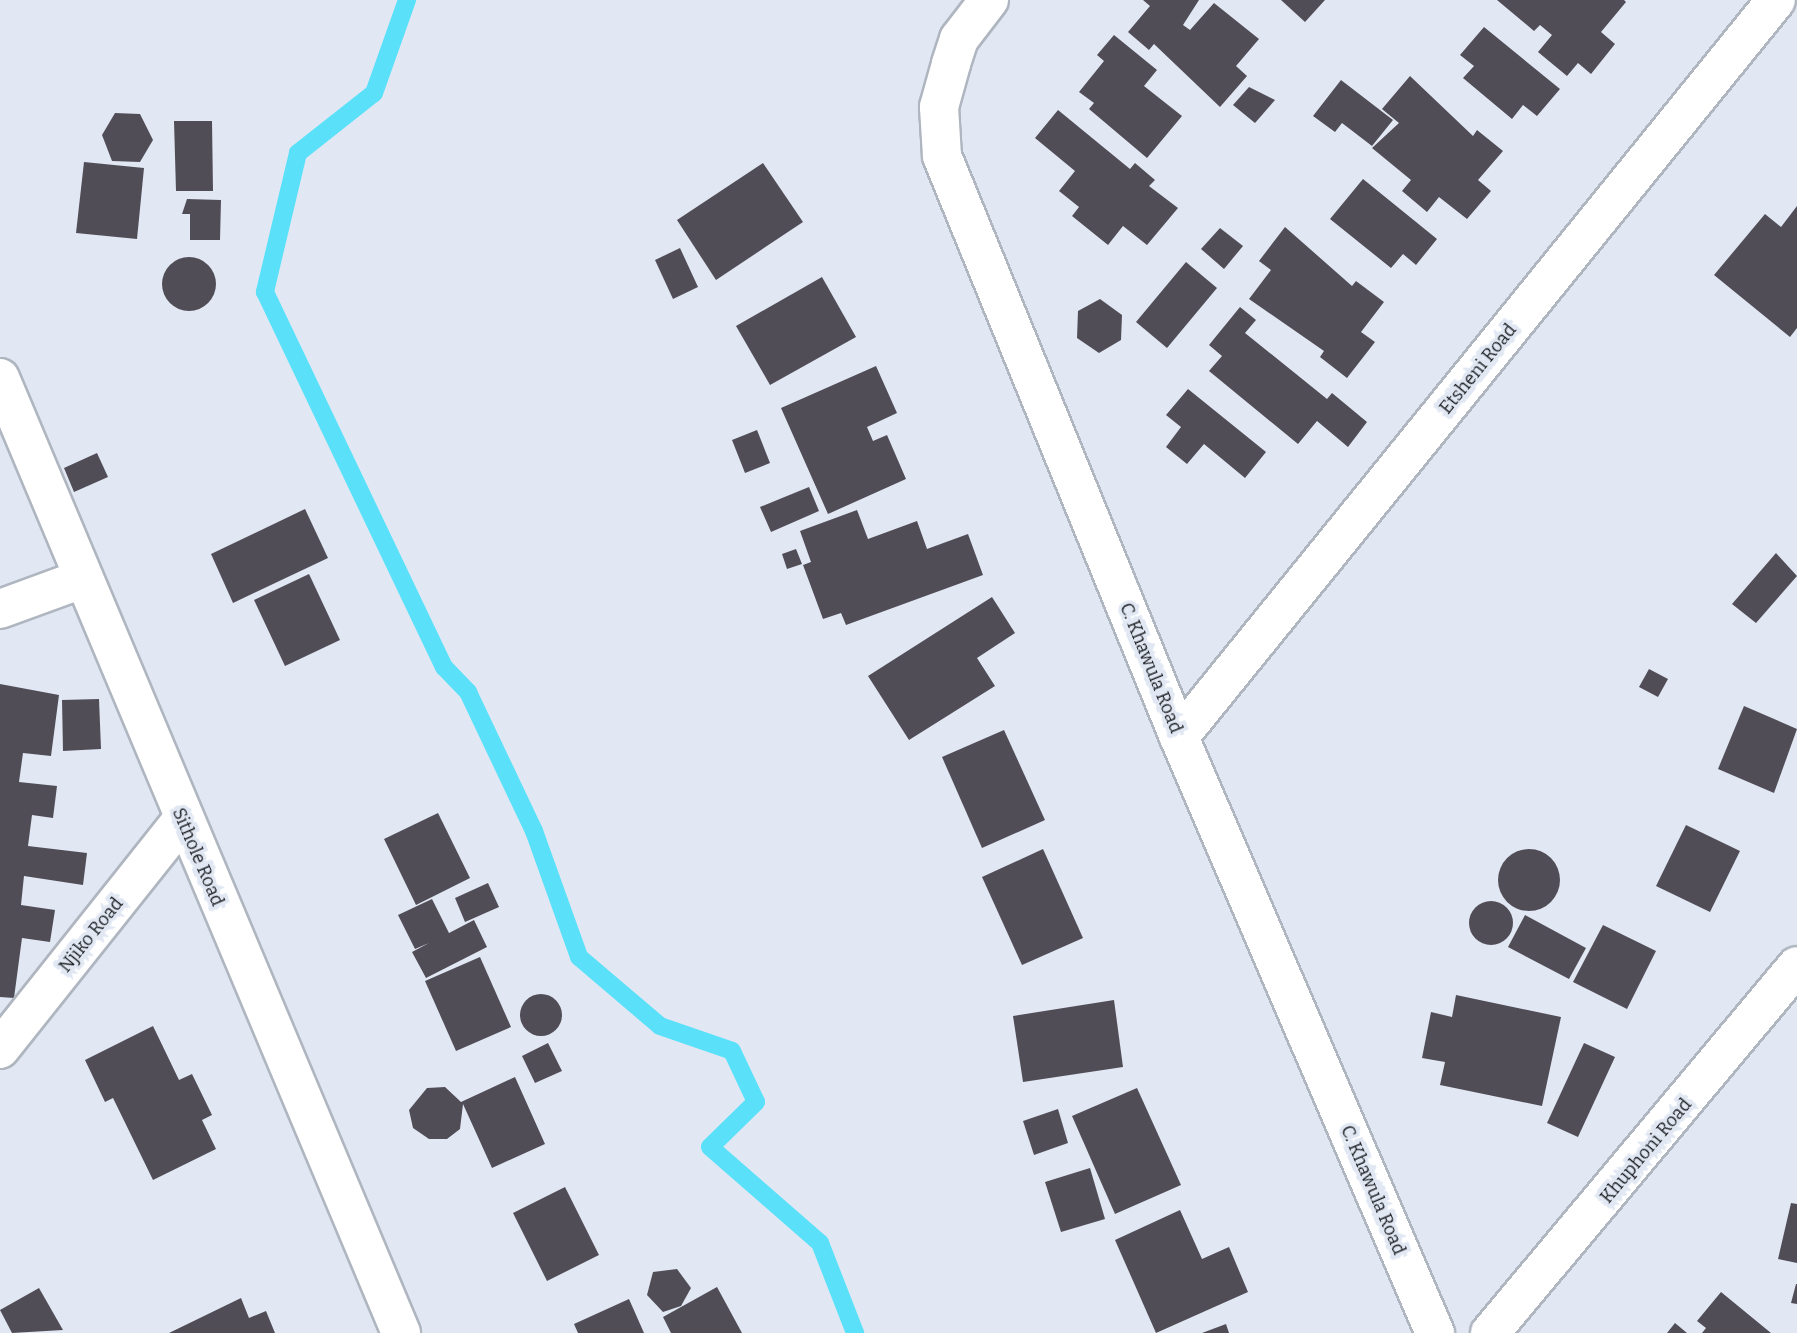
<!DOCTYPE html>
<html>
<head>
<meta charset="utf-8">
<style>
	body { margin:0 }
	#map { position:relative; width:1797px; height:1333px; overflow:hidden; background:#e1e8f3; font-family:Bitter,serif }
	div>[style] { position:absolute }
	.stream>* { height:18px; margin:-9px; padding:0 9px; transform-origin:9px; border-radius:9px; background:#5ae1f9 }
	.building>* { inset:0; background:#514d57 }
	.round { border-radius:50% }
	.roads { filter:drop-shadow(2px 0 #afb6c0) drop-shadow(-2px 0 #afb6c0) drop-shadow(0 2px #afb6c0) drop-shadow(0 -2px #afb6c0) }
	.street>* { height:38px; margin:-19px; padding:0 19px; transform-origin:19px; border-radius:19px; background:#fff }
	span { translate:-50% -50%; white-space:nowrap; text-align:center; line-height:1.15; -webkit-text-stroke:7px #e1e8f3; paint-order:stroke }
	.street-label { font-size:18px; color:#191b1f }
</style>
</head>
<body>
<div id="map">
	<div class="stream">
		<i style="left:407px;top:0;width:99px;rotate:109.5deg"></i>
		<i style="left:374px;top:93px;width:97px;rotate:141.7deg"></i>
		<i style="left:298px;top:153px;width:143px;rotate:103.4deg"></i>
		<i style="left:265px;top:292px;width:416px;rotate:64.5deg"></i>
		<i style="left:444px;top:667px;width:35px;rotate:46deg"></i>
		<i style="left:468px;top:692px;width:154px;rotate:64.6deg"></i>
		<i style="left:534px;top:831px;width:134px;rotate:70.3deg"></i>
		<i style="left:579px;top:957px;width:106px;rotate:40.4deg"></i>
		<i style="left:660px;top:1026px;width:76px;rotate:19.1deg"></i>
		<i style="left:732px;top:1051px;width:56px;rotate:64.8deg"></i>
		<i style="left:756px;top:1102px;width:64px;rotate:135.6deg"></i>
		<i style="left:710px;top:1147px;width:146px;rotate:41.1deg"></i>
		<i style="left:820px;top:1243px;width:97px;rotate:68.7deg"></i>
	</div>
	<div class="building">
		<i style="clip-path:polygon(1143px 0,1199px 0,1183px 25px,1190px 30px,1214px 3px,1259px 39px,1236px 66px,1247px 76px,1220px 107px,1154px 44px,1149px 50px,1128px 32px,1150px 6px)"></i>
		<i style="clip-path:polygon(1281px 0,1325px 0,1305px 22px)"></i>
		<i style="clip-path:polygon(1497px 0,1624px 0,1626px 2px,1601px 32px,1615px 44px,1591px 74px,1578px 63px,1567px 76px,1538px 52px,1552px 35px,1540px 25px,1534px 31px)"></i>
		<i style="clip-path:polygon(1484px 27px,1560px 89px,1537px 116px,1523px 105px,1512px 119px,1463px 78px,1474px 66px,1460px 55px)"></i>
		<i style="clip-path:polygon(1114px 35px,1157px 70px,1144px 86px,1182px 116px,1147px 158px,1089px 109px,1094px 103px,1079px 92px,1104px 61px,1097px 55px)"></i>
		<i style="clip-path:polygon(1410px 76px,1473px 136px,1477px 130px,1503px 151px,1478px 180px,1491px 191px,1467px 219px,1439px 197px,1427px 212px,1402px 191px,1411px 180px,1372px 148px,1399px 123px,1382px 109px)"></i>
		<i style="clip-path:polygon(1341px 80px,1393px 120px,1372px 146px,1342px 123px,1335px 132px,1313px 116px)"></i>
		<i style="clip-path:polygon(1249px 87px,1275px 100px,1255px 123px,1233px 105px)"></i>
		<i style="clip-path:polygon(1058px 110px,1130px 169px,1135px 163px,1155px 180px,1149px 186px,1178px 208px,1147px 245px,1123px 226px,1108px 245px,1072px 216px,1079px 207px,1059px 191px,1075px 171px,1035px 138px)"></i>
		<i style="clip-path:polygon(115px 113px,140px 114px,153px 140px,140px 162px,112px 161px,102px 135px)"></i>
		<i style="clip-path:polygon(174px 121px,212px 121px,213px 191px,176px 191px)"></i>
		<i style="clip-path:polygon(84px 162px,144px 168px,137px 239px,76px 233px)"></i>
		<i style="clip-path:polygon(763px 163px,803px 222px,716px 280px,677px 220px)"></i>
		<i style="clip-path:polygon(1363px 179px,1437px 239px,1416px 265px,1403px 254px,1391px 268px,1330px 219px)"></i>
		<i style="clip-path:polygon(187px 199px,221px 200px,220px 240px,190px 240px,190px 214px,182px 214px)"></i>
		<i style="clip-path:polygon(1797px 206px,1797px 328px,1790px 337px,1714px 275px,1765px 214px,1781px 227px)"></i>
		<i style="clip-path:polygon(1285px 227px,1352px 286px,1356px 281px,1384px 302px,1361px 332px,1375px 342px,1347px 378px,1320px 357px,1324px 351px,1249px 299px,1271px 270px,1259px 261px)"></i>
		<i style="clip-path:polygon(1220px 228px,1243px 246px,1224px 269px,1201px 249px)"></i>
		<i style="clip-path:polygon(680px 248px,698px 287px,673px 299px,655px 260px)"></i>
		<i class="round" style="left:162px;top:257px;width:54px;height:54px"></i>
		<i style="clip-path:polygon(1186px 262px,1217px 288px,1167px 348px,1136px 322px)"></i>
		<i style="clip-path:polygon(822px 277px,856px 337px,770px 385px,736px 326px)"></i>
		<i style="clip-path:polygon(1100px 299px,1122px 315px,1121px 340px,1099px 353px,1077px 338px,1078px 311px)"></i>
		<i style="clip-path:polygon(1240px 307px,1256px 320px,1245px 333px,1327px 399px,1332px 393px,1367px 422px,1348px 447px,1317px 421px,1298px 444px,1209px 371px,1222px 356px,1209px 345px)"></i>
		<i style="clip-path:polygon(876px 366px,897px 413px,867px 427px,873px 441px,887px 435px,906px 479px,828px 514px,781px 408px)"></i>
		<i style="clip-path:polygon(1188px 389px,1266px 452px,1245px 478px,1204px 444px,1187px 464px,1166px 447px,1181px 427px,1166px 415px)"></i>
		<i style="clip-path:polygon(757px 430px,770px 463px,745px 473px,732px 440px)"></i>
		<i style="clip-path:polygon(97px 453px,108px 477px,74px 492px,64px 468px)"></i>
		<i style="clip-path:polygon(809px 487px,819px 511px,771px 532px,760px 507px)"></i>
		<i style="clip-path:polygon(305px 509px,328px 558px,233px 603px,211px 554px)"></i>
		<i style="clip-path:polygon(857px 510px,868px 539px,917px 521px,927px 549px,968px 534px,983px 575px,846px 625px,841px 613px,823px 619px,803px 565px,811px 562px,800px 531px)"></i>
		<i style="clip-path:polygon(796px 549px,802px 564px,787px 569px,782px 554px)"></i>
		<i style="clip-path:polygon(1776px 553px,1797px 576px,1756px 623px,1732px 604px)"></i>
		<i style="clip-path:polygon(309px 574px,340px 640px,285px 666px,254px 600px)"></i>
		<i style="clip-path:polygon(992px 597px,1015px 633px,977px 658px,995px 686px,909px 740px,868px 676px)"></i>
		<i style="clip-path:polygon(1649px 669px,1668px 679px,1658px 697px,1639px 687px)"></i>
		<i style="clip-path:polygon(0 684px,59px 695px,51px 756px,23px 753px,19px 782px,57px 786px,53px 818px,32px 815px,28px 846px,87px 853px,83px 885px,24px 876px,21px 905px,55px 910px,50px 942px,22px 938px,14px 998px,0 997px)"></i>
		<i style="clip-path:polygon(99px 699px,101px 749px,63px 751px,62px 700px)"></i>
		<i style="clip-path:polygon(1744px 706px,1797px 729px,1774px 793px,1718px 769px)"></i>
		<i style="clip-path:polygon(1004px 730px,1045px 820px,982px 848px,942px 757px)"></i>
		<i style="clip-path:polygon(438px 813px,470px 878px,416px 905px,384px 839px)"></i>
		<i style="clip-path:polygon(1686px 825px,1740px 851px,1710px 912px,1656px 886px)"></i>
		<i class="round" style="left:1498px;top:849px;width:62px;height:62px"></i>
		<i style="clip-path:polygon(1043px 849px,1083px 938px,1022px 965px,982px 877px)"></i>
		<i style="clip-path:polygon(488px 883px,499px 907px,465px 922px,455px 898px)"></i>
		<i style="clip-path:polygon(432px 899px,449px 933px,474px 920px,487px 947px,426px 978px,412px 952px,429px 943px,415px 949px,398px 915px)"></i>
		<i class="round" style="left:1469px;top:901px;width:44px;height:44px"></i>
		<i style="clip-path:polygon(1525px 915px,1586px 948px,1569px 979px,1508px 947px)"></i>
		<i style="clip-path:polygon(1603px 925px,1656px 951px,1627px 1009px,1573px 982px)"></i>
		<i style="clip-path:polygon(480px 957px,511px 1027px,456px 1051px,425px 981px)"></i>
		<i class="round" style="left:520px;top:994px;width:42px;height:42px"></i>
		<i style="clip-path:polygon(1456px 995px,1561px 1017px,1542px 1106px,1440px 1085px,1445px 1062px,1422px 1058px,1431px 1012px,1452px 1017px)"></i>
		<i style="clip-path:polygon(1114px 1000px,1123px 1067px,1023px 1082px,1013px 1016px)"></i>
		<i style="clip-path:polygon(153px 1026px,179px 1080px,192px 1074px,212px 1115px,202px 1120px,216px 1149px,153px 1180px,113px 1098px,105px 1102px,85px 1060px)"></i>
		<i style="clip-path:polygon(548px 1043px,562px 1071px,535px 1083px,522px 1056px)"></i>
		<i style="clip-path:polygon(1584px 1043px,1615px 1057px,1578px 1137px,1547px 1123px)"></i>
		<i style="clip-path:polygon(515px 1077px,545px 1144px,492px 1168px,463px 1104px,460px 1129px,447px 1139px,429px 1139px,413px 1128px,409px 1110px,427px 1088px,445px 1087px,461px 1102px)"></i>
		<i style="clip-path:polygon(1137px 1088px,1181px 1185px,1115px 1214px,1072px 1116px)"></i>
		<i style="clip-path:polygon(1058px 1109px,1068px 1143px,1034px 1155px,1023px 1121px)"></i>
		<i style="clip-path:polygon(1090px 1168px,1105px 1219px,1061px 1232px,1045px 1182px)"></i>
		<i style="clip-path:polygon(565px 1187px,599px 1255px,547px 1281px,513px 1213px)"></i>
		<i style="clip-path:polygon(1791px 1203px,1797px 1204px,1797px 1263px,1778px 1259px)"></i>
		<i style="clip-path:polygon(1180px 1210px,1202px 1259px,1229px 1247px,1248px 1292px,1156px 1333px,1115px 1240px)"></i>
		<i style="clip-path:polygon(677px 1269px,691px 1288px,681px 1306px,663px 1312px,647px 1295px,653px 1272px)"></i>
		<i style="clip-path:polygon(1796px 1284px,1797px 1284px,1797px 1304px,1791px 1303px)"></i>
		<i style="clip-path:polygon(717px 1287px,742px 1333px,671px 1333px,663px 1317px)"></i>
		<i style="clip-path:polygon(39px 1288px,63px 1330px,12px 1333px,0 1310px)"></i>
		<i style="clip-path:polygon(1721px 1292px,1771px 1333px,1702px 1333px,1706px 1328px,1697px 1321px)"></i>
		<i style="clip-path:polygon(241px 1298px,249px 1318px,266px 1311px,275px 1333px,169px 1333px)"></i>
		<i style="clip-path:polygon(629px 1299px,644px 1333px,578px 1333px,574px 1324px)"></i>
		<i style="clip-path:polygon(1675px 1323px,1687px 1333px,1667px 1333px)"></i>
		<i style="clip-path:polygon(1226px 1324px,1229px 1333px,1202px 1333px)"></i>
	</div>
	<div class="roads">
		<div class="street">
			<i style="left:989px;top:0;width:49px;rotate:127.6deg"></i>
			<i style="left:959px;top:39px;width:26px;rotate:108deg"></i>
			<i style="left:951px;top:64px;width:45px;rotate:105.6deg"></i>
			<i style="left:939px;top:107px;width:49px;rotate:86.5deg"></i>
			<i style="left:942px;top:156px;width:627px;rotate:67.81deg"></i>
			<i style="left:1179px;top:737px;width:649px;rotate:66.76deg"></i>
			<i style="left:0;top:378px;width:1036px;rotate:67.22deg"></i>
			<i style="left:0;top:609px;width:87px;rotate:-20.1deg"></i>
			<i style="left:1179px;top:737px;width:948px;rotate:-50.99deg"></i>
			<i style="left:0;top:1049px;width:293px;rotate:-51.5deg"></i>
			<i style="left:1490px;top:1333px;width:478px;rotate:-50.1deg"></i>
		</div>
	</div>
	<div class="street-label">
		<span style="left:1478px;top:369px;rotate:-51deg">Etsheni Road</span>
		<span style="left:1151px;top:668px;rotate:68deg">C. Khawula Road</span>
		<span style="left:198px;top:857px;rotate:67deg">Sithole Road</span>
		<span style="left:91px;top:935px;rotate:-51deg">Njiko Road</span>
		<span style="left:1646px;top:1151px;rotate:-50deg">Khuphoni Road</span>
		<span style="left:1373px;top:1190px;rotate:67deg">C. Khawula Road</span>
	</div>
</div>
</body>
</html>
